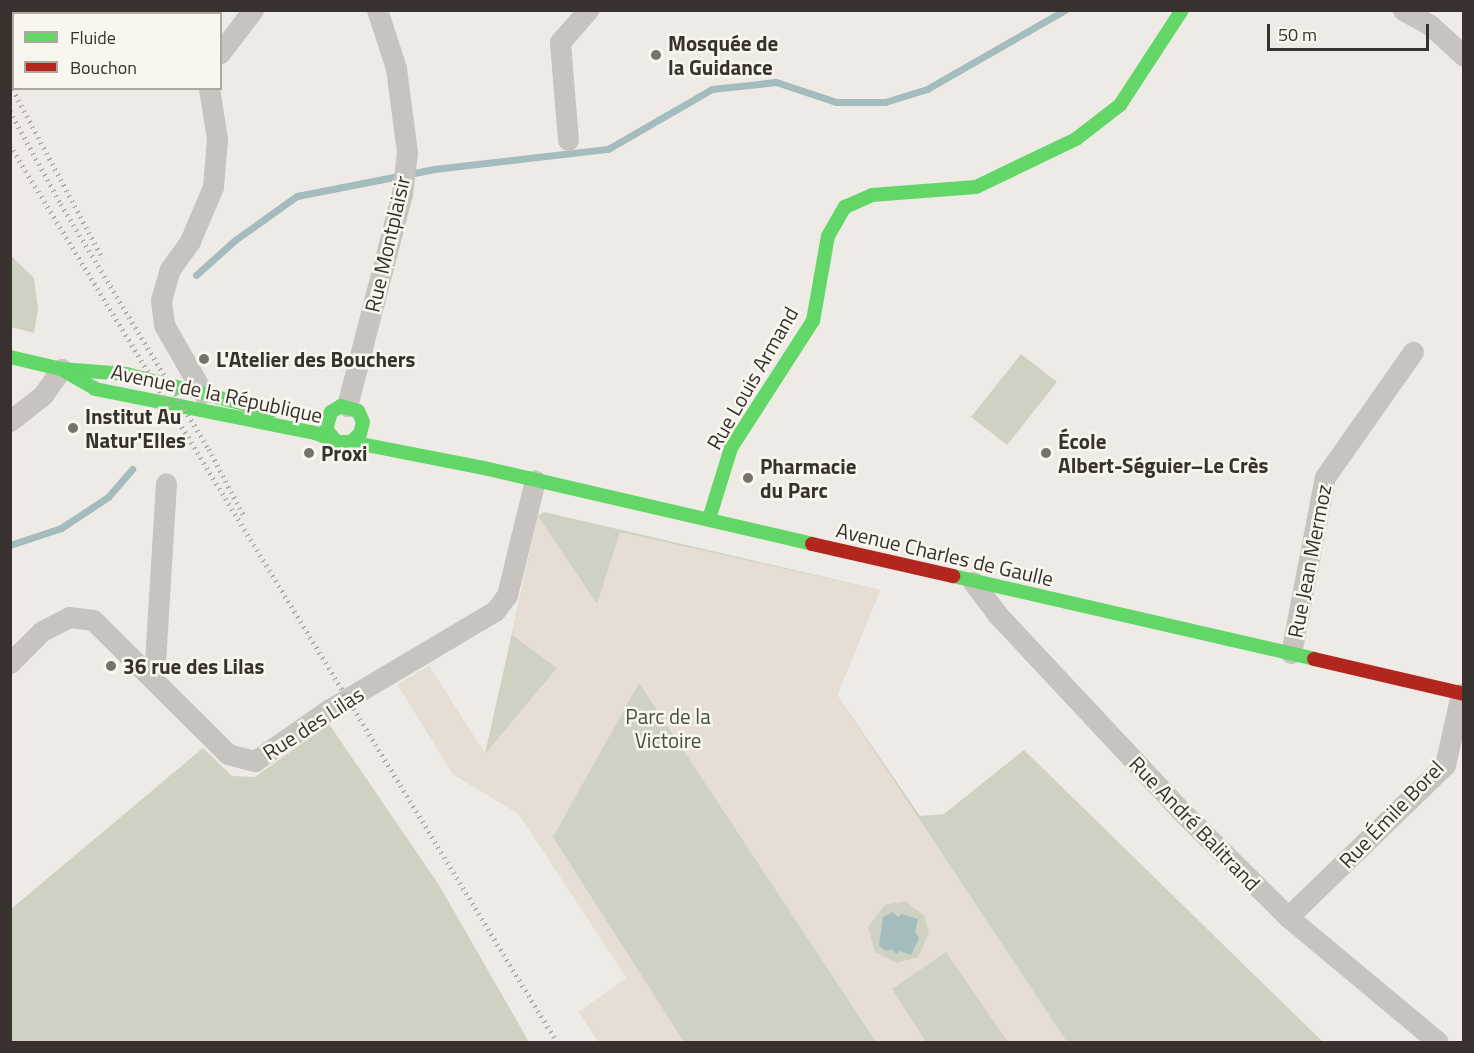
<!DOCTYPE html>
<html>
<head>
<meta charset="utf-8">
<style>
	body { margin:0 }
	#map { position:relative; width:1474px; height:1053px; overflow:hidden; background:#eeeae6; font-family:"Titillium Web",sans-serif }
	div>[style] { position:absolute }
	.green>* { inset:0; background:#cfd2c2 }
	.plaza>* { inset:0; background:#e6ded5 }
	.water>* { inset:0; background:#a4bcbd }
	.stream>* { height:7px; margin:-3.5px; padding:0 3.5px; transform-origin:3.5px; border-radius:3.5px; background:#a4bcbd }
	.street>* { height:21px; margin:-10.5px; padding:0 10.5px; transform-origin:10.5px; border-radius:10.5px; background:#c8c3bf }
	.fast>* { height:14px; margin:-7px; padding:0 7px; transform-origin:7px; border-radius:7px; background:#63d668 }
	.jam>* { height:14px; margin:-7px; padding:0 7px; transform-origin:7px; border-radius:7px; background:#b3261e }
	.rail>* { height:4.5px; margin-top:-2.25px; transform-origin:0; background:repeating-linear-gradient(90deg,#b0aca9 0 1.5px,transparent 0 6px) }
	.dots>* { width:16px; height:16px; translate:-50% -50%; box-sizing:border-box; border:3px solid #f9f5ef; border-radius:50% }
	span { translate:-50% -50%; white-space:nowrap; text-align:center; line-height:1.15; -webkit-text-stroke:5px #f9f5ef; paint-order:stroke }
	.poi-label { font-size:21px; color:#39312d; font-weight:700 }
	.left { translate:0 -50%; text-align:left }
	.street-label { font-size:21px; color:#39312d }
	.park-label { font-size:21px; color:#475433 }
	.frame { position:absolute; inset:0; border:12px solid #39312d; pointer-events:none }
	.legend { position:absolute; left:12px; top:12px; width:210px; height:78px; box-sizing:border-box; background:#f9f5ef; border:2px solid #aca7a1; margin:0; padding:8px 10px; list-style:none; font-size:18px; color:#39312d }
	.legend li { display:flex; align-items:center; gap:12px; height:30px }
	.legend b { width:30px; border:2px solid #aca7a1 }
	.scale { position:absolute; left:1267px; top:24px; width:162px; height:27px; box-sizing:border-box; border:3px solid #39312d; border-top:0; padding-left:8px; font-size:18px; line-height:21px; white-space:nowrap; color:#39312d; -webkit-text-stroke:4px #f9f5ef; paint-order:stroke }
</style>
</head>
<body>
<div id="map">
	<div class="green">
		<i style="clip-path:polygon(10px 255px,34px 278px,38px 309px,34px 333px,11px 327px)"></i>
		<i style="clip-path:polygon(1021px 354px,1057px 382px,1007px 445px,971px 417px)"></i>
		<i style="clip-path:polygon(544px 512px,880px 590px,837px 695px,920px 816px,944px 814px,1024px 750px,1323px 1042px,599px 1042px,579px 1012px,627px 978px,519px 814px,453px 774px,398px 685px,429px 666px,485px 754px,538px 516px)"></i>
		<i style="clip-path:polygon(329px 724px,439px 885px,529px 1042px,11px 1042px,11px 909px,203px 748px,232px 776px,255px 777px)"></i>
	</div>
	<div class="plaza">
		<i style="clip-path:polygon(evenodd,538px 516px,597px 604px,620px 532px,880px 590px,837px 695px,1067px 1042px,1008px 1042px,946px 952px,892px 989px,926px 1042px,876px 1042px,639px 683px,553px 837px,684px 1042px,599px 1042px,579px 1012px,627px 978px,519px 814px,453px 774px,398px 685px,429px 666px,485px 754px,557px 668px,512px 635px,538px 516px,905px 901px,924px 915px,929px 933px,918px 957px,897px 963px,875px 952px,868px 927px,885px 905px,905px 901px)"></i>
	</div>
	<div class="water">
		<i style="clip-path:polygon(893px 912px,898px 917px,902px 914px,918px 919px,915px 932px,919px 938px,911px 955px,900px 951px,896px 954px,892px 949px,886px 951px,879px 946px,883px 917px)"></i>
	</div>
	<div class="stream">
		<i style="left:196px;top:275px;width:52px;rotate:-41.9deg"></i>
		<i style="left:235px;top:240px;width:76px;rotate:-35.4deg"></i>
		<i style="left:297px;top:196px;width:140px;rotate:-11.1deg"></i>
		<i style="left:434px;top:169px;width:175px;rotate:-6.6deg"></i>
		<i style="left:608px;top:149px;width:120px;rotate:-30deg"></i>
		<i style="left:712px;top:89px;width:64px;rotate:-6.2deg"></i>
		<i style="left:776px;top:82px;width:63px;rotate:18.4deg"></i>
		<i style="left:836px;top:102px;width:49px"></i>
		<i style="left:885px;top:102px;width:44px;rotate:-17.2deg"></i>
		<i style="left:927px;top:89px;width:159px;rotate:-29.8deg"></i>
		<i style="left:10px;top:545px;width:54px;rotate:-18.4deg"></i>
		<i style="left:61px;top:528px;width:56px;rotate:-33.4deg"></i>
		<i style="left:108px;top:497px;width:37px;rotate:-49deg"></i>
	</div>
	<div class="street">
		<i style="left:1403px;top:10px;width:31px;rotate:29deg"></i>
		<i style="left:1430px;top:25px;width:46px;rotate:42.4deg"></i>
		<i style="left:220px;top:53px;width:54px;rotate:-52.5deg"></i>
		<i style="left:568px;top:140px;width:98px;rotate:-94.7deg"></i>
		<i style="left:560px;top:42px;width:43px;rotate:-48.8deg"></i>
		<i style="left:203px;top:393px;width:78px;rotate:-119.8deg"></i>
		<i style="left:164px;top:325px;width:25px;rotate:-97deg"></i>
		<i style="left:161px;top:300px;width:32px;rotate:-74deg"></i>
		<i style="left:170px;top:269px;width:34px;rotate:-54deg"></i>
		<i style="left:190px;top:241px;width:59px;rotate:-66.9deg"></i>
		<i style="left:213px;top:187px;width:48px;rotate:-85.2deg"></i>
		<i style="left:217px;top:139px;width:52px;rotate:-98.9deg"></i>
		<i style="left:347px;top:406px;width:219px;rotate:-75.5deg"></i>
		<i style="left:402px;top:194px;width:42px;rotate:-83.2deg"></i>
		<i style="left:407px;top:152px;width:85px;rotate:-97.5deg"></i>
		<i style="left:396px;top:68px;width:61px;rotate:-108.1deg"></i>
		<i style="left:10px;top:421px;width:42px;rotate:-38.2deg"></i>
		<i style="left:43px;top:395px;width:32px;rotate:-55deg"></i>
		<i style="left:973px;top:582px;width:39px;rotate:53deg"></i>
		<i style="left:996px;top:613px;width:277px;rotate:46.9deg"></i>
		<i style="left:1185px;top:815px;width:145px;rotate:44.7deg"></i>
		<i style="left:1288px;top:917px;width:195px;rotate:39.8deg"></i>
		<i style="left:1291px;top:653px;width:179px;rotate:-79.1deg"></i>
		<i style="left:1325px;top:477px;width:153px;rotate:-54.9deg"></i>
		<i style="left:10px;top:663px;width:45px;rotate:-45deg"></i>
		<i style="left:42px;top:631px;width:30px;rotate:-27deg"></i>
		<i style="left:69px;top:617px;width:24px;rotate:7deg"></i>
		<i style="left:93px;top:620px;width:190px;rotate:44.8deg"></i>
		<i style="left:228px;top:754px;width:28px;rotate:15deg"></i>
		<i style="left:255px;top:761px;width:89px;rotate:-34.9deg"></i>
		<i style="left:328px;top:710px;width:194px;rotate:-30.7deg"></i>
		<i style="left:495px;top:611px;width:20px;rotate:-53deg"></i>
		<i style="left:507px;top:595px;width:118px;rotate:-76.3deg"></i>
		<i style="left:154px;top:679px;width:196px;rotate:-86.5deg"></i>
		<i style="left:1288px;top:917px;width:219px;rotate:-44.1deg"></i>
		<i style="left:1445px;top:765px;width:73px;rotate:-77.3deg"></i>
	</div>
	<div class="fast">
		<i style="left:10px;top:357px;width:52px;rotate:13.2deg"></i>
		<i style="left:61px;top:369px;width:65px;rotate:4.4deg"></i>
		<i style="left:126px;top:374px;width:150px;rotate:14.3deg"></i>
		<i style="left:61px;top:369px;width:39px;rotate:30deg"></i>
		<i style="left:95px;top:389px;width:224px;rotate:11.3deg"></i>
		<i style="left:315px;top:433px;width:26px;rotate:21deg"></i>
		<i style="left:339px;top:442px;width:12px"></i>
		<i style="left:351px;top:442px;width:12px;rotate:-42deg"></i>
		<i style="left:360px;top:434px;width:12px;rotate:-76deg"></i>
		<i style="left:363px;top:422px;width:12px;rotate:-114deg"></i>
		<i style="left:358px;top:411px;width:18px;rotate:-164deg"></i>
		<i style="left:341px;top:406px;width:12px;rotate:149deg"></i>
		<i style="left:331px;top:412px;width:18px;rotate:106deg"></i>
		<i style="left:326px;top:429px;width:13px;rotate:51deg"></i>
		<i style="left:351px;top:442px;width:136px;rotate:11.1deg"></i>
		<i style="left:484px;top:468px;width:337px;rotate:13deg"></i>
		<i style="left:709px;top:519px;width:74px;rotate:-72.8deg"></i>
		<i style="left:731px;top:448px;width:151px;rotate:-57.2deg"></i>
		<i style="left:813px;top:321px;width:86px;rotate:-80deg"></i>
		<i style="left:828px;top:236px;width:34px;rotate:-60deg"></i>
		<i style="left:845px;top:207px;width:30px;rotate:-24deg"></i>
		<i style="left:872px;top:195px;width:104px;rotate:-4.4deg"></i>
		<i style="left:976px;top:187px;width:111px;rotate:-25.6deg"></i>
		<i style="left:1076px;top:139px;width:56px;rotate:-37.7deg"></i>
		<i style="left:1120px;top:105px;width:113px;rotate:-56.9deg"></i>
		<i style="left:953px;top:576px;width:370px;rotate:12.9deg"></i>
	</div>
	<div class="jam">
		<i style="left:812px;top:544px;width:145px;rotate:12.8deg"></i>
		<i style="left:1314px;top:659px;width:154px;rotate:13.1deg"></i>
	</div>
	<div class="rail">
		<i style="left:10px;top:84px;width:198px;rotate:62deg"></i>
		<i style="left:10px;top:111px;width:106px;rotate:61.3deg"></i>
		<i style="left:61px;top:204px;width:286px;rotate:58.9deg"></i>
		<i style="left:209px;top:449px;width:76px;rotate:62.4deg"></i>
		<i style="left:10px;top:145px;width:1051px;rotate:58.62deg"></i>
	</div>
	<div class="dots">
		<i style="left:656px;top:55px;background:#78726e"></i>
		<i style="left:204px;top:359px;background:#78726e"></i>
		<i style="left:73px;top:428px;background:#78726e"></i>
		<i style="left:309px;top:453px;background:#78726e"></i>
		<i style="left:1046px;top:453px;background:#78726e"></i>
		<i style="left:748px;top:478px;background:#78726e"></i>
		<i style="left:111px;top:666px;background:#78726e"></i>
	</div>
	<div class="poi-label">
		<span class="left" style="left:668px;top:55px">Mosquée de<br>la Guidance</span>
		<span class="left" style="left:216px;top:359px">L'Atelier des Bouchers</span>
		<span class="left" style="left:85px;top:428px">Institut Au<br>Natur'Elles</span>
		<span class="left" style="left:1058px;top:453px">École<br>Albert-Séguier–Le Crès</span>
		<span class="left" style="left:321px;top:453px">Proxi</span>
		<span class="left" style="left:760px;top:478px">Pharmacie<br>du Parc</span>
		<span class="left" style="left:123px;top:666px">36 rue des Lilas</span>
	</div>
	<div class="street-label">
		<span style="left:387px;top:244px;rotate:-77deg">Rue Montplaisir</span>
		<span style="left:752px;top:378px;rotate:-60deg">Rue Louis Armand</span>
		<span style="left:217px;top:393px;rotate:12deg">Avenue de la République</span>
		<span style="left:945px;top:554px;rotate:13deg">Avenue Charles de Gaulle</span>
		<span style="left:1309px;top:561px;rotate:-79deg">Rue Jean Mermoz</span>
		<span style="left:313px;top:723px;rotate:-33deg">Rue des Lilas</span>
		<span style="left:1391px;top:814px;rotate:-46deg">Rue Émile Borel</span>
		<span style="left:1195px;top:823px;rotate:46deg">Rue André Balitrand</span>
	</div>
	<div class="park-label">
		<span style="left:668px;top:728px">Parc de la<br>Victoire</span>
	</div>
	<div class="frame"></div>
	<ul class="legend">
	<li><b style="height:8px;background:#63d668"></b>Fluide</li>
	<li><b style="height:8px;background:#b3261e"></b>Bouchon</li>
	</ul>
	<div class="scale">50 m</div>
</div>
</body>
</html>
